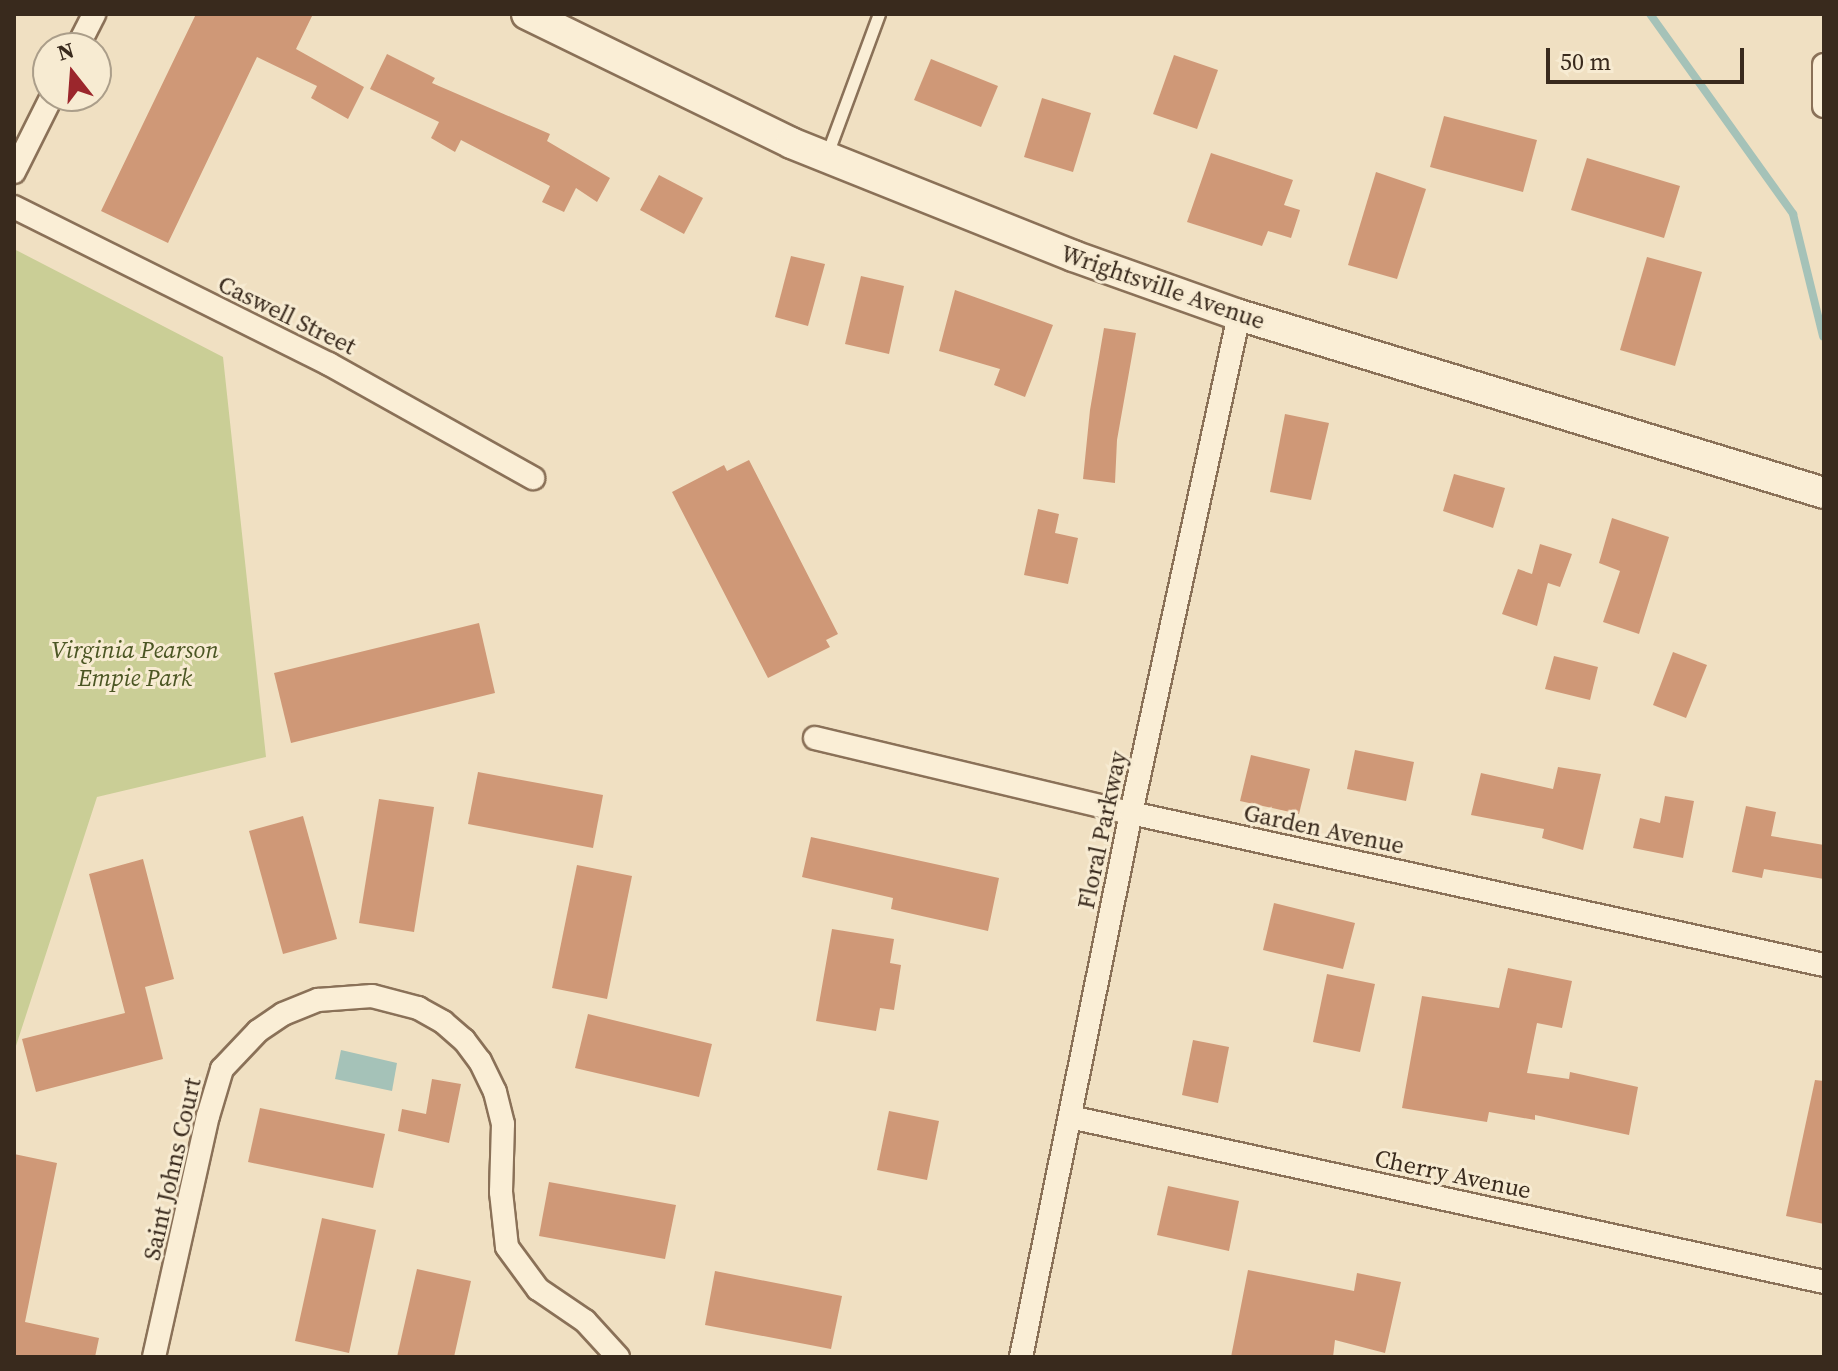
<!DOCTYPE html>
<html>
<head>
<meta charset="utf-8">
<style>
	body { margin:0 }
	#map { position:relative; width:1838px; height:1371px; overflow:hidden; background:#f0e0c2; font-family:"Source Serif 4",serif }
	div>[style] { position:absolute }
	.green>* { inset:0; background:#cace96 }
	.water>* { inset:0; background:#a5c2b8 }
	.stream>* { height:8px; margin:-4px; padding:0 4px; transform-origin:4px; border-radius:4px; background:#a5c2b8 }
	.building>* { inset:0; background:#cf9877 }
	.roads { filter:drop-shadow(2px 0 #8a7158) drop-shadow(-2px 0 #8a7158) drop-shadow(0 2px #8a7158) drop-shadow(0 -2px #8a7158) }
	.lane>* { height:11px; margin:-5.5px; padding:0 5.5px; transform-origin:5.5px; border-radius:5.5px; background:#faeed6 }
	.street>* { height:22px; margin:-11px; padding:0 11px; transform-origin:11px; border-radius:11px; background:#faeed6 }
	.secondary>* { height:30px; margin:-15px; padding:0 15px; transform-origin:15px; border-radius:15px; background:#faeed6 }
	span { translate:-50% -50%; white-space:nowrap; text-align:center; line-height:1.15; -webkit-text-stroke:6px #f7ebd2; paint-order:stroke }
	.street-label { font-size:24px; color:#392a1d }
	.park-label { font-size:24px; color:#4b5623; font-style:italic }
	.frame { position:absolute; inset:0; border:16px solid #392a1d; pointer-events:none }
	.north { position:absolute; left:32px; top:32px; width:80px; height:80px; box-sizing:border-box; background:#f7ebd2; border:2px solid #ab9e8a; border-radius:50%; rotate:343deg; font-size:22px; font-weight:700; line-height:32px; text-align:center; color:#392a1d }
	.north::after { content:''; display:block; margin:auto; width:28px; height:36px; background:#9b262c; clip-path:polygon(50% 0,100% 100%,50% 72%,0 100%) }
	.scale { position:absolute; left:1546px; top:48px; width:198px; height:36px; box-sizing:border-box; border:4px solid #392a1d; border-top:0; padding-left:10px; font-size:24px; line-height:28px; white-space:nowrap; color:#392a1d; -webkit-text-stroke:6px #f7ebd2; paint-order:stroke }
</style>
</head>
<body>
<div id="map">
	<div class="green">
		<i style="clip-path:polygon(14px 249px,223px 357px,266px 757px,97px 797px,14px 1052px)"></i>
	</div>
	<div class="water">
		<i style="clip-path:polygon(341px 1050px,397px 1063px,392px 1091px,335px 1079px)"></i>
	</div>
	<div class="stream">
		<i style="left:1650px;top:14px;width:246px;rotate:54.4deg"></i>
		<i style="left:1793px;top:214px;width:126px;rotate:76.2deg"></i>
	</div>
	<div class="building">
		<i style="clip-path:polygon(196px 14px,313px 14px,296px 49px,364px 87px,348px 119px,311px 98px,317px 86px,257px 57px,168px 243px,101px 211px)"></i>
		<i style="clip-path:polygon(387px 54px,435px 78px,432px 83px,550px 134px,547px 141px,610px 178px,597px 202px,576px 188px,564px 212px,542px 202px,550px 186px,461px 140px,455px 152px,431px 138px,439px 122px,370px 89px)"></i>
		<i style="clip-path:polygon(1174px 55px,1218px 70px,1197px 129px,1153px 114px)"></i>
		<i style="clip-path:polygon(931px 59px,998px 86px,981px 127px,914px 100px)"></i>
		<i style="clip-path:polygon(1042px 98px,1091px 113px,1073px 172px,1024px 157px)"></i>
		<i style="clip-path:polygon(1444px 116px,1537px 140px,1523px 192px,1430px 167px)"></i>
		<i style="clip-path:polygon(1211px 153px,1293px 180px,1284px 205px,1300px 210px,1291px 238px,1268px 231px,1262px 246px,1187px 222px)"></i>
		<i style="clip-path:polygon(1587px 158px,1680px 186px,1664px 238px,1571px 210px)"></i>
		<i style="clip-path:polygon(1376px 172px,1426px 189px,1397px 279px,1348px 265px)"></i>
		<i style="clip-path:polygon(659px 175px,703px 198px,684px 234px,640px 210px)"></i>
		<i style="clip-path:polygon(791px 256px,825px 264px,808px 326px,775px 317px)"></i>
		<i style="clip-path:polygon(1647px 257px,1702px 272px,1675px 366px,1620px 350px)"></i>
		<i style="clip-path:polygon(861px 276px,904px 286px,889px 354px,845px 344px)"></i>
		<i style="clip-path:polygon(955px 290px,1053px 325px,1025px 397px,994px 385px,1000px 369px,939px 351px)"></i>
		<i style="clip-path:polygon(1104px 328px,1136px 333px,1117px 440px,1115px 483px,1083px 479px,1090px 410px)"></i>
		<i style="clip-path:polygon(1285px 414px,1329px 423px,1311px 500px,1270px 492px)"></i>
		<i style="clip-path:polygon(749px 460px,838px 634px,826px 640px,830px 647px,768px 678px,672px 492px,724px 465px,727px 471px)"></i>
		<i style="clip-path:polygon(1454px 474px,1505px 488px,1493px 528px,1443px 511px)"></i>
		<i style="clip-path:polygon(1038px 509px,1059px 514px,1055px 533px,1078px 538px,1068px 584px,1024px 575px)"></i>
		<i style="clip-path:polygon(1612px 518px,1669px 537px,1639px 634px,1603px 622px,1620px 571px,1599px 563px)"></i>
		<i style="clip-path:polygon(1540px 544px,1572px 554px,1560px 587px,1548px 583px,1537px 626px,1502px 614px,1518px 569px,1532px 574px)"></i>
		<i style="clip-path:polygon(479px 623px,495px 693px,291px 743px,274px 673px)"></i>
		<i style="clip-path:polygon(1673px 652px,1707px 665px,1686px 718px,1653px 705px)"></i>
		<i style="clip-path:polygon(1554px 656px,1598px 667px,1590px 700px,1545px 689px)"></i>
		<i style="clip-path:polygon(1355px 750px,1414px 762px,1406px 801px,1347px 789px)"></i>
		<i style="clip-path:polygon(1251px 755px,1310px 769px,1299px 814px,1240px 801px)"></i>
		<i style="clip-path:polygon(1558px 767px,1601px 774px,1583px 850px,1542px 838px,1544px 829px,1471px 815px,1481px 773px,1553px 789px)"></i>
		<i style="clip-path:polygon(478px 772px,603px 795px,593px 848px,468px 824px)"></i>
		<i style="clip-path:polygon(1665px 796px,1694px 801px,1683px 858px,1633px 848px,1640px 818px,1660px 823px)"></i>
		<i style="clip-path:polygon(379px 799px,434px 807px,414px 932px,359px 923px)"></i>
		<i style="clip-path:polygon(1746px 806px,1776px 812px,1771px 836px,1824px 845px,1824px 879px,1764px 869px,1762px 878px,1732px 872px)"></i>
		<i style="clip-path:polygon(303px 816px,337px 939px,283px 954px,249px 831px)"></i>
		<i style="clip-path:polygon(811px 837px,999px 878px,988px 931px,891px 909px,893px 898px,802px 877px)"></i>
		<i style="clip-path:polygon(143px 859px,174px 979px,145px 987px,163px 1059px,36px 1092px,22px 1039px,125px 1013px,89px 874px)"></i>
		<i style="clip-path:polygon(577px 865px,632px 876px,607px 999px,552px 988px)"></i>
		<i style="clip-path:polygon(1274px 903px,1355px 923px,1343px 969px,1263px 950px)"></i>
		<i style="clip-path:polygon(832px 929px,894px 939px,890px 963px,901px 965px,894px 1010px,880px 1008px,876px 1031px,816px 1021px)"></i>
		<i style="clip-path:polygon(1508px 968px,1572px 981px,1562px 1028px,1537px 1023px,1527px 1073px,1569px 1079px,1570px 1072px,1638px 1087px,1629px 1135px,1535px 1115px,1535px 1120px,1489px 1112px,1487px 1122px,1402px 1108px,1422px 996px,1499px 1008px)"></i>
		<i style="clip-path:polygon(1327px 974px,1375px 984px,1360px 1052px,1313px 1042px)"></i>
		<i style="clip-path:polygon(588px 1014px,712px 1044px,699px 1097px,575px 1068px)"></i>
		<i style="clip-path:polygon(1193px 1040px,1229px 1047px,1218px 1103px,1182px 1095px)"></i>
		<i style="clip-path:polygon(432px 1079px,461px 1084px,449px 1143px,398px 1131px,402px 1109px,426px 1114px)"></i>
		<i style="clip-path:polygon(1815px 1080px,1824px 1081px,1824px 1224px,1786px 1216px)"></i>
		<i style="clip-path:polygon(260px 1108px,385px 1134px,373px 1188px,248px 1162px)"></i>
		<i style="clip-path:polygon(889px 1111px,939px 1121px,927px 1180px,877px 1170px)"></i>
		<i style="clip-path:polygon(14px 1154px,57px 1163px,25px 1322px,99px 1338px,95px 1357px,14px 1357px)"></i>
		<i style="clip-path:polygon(549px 1182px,676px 1205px,665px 1259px,539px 1236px)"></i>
		<i style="clip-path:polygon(1168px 1186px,1239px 1201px,1229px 1251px,1157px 1235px)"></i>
		<i style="clip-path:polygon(322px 1218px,376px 1230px,349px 1353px,295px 1341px)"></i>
		<i style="clip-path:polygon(417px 1269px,471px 1281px,454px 1357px,397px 1357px)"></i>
		<i style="clip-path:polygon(1248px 1270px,1354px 1291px,1357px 1273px,1401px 1282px,1385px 1353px,1335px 1340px,1333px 1357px,1231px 1357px)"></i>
		<i style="clip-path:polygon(715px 1271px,842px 1296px,831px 1349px,705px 1325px)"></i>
	</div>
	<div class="roads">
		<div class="lane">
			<i style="left:826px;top:157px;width:153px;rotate:-69.7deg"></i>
		</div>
		<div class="street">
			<i style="left:77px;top:48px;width:38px;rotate:-63deg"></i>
			<i style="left:1824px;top:65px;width:41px;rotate:90deg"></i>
			<i style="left:14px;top:172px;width:85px;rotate:-63.4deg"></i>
			<i style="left:14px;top:207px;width:352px;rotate:26.5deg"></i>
			<i style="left:329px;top:364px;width:234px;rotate:29.2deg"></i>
			<i style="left:815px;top:738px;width:325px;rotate:13.4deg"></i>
			<i style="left:1131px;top:813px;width:709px;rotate:12.37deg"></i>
			<i style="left:1070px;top:1117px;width:772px;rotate:12.34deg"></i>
			<i style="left:154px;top:1357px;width:247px;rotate:-77.4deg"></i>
			<i style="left:208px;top:1116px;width:49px;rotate:-73.4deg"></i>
			<i style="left:222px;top:1069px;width:52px;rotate:-46.5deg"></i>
			<i style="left:258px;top:1031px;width:30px;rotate:-34deg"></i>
			<i style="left:283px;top:1014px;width:38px;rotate:-22deg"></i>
			<i style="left:318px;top:1000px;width:54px;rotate:-4.2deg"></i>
			<i style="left:372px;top:996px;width:48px;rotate:14.6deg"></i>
			<i style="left:418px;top:1008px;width:29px;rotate:29deg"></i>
			<i style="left:443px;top:1022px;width:28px;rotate:41deg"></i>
			<i style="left:464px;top:1040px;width:26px;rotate:53deg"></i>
			<i style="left:480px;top:1061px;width:34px;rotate:64deg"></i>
			<i style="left:495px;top:1092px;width:33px;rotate:76deg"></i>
			<i style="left:503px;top:1124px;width:68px;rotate:91.7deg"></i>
			<i style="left:501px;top:1192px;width:55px;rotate:83.8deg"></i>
			<i style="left:507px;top:1247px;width:52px;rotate:53.6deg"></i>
			<i style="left:538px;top:1289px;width:57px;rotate:34.2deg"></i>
			<i style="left:585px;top:1321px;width:49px;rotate:47.5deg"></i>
			<i style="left:1021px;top:1357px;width:555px;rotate:-78.57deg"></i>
			<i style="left:1131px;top:813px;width:510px;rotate:-77.76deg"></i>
		</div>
		<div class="secondary">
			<i style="left:527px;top:14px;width:294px;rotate:26deg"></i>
			<i style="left:791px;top:143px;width:304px;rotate:21.8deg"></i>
			<i style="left:1073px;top:256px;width:176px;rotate:19.6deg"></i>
			<i style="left:1239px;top:315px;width:611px;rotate:16.92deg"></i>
		</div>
	</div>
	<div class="street-label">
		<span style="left:1163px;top:287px;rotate:19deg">Wrightsville Avenue</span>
		<span style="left:287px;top:315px;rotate:26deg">Caswell Street</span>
		<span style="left:1324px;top:829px;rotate:12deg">Garden Avenue</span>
		<span style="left:1102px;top:830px;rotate:-78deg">Floral Parkway</span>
		<span style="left:172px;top:1169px;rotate:-77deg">Saint Johns Court</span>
		<span style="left:1453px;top:1174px;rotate:12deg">Cherry Avenue</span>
	</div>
	<div class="park-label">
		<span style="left:135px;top:664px">Virginia Pearson<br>Empie Park</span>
	</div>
	<div class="frame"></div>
	<div class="north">N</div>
	<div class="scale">50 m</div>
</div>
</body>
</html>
